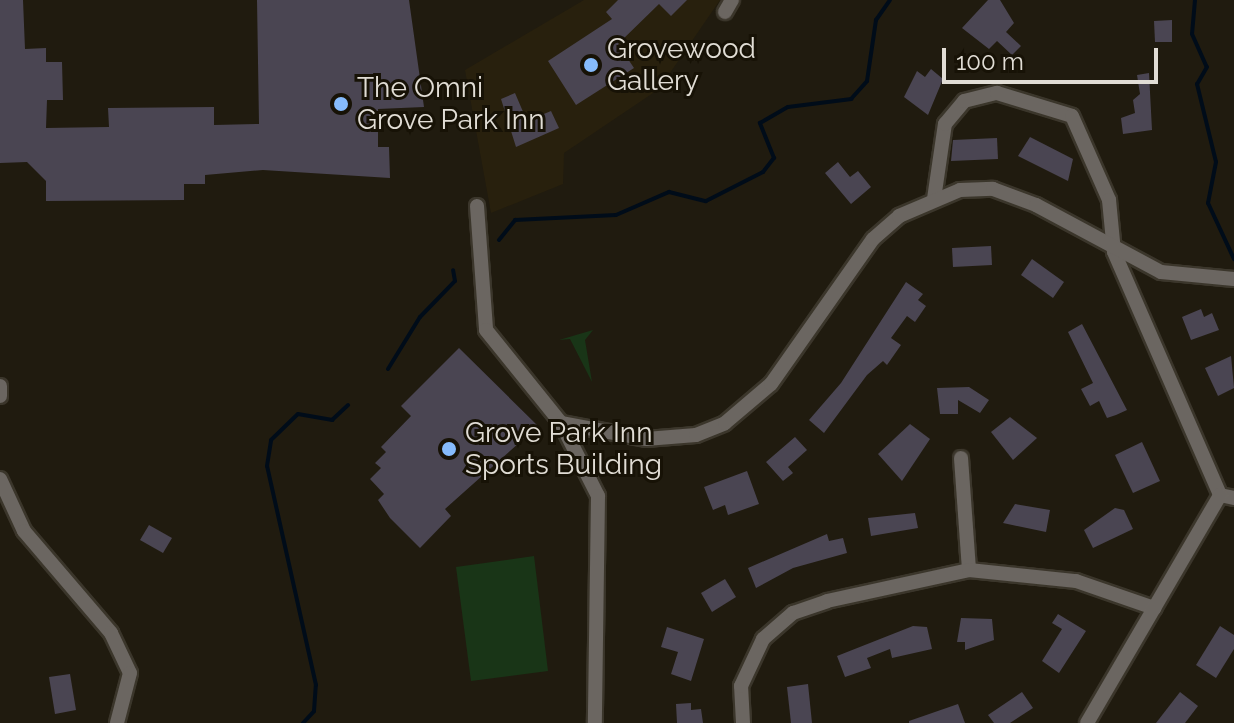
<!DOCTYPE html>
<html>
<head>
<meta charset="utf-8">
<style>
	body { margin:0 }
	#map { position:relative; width:1234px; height:723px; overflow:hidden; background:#201b0f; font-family:Raleway,sans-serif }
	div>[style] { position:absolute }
	.built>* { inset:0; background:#28200d }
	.green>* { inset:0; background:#193517 }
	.stream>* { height:4px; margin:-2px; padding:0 2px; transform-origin:2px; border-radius:2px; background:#000c19 }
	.building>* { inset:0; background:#4a4552 }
	.roads { filter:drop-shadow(2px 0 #3b362b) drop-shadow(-2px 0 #3b362b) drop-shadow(0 2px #3b362b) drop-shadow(0 -2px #3b362b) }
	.minor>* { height:14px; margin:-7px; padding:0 7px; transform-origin:7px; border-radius:7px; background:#6b6661 }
	.dots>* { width:22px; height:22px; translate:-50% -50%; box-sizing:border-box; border:4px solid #171206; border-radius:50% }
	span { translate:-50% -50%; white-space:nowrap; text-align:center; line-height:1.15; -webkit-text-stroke:6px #171206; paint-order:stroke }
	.poi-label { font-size:28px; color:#e1ddd5 }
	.left { translate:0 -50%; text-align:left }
	.scale { position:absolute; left:942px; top:48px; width:216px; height:36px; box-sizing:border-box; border:4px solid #e1ddd5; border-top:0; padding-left:10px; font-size:24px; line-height:28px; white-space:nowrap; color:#e1ddd5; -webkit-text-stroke:6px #171206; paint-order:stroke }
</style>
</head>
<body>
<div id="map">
	<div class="built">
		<i style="clip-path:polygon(584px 0,720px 0,659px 89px,564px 153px,563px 184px,491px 213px,465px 70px)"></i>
	</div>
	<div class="green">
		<i style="clip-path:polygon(593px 330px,585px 340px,592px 382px,570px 339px,559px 340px)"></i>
		<i style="clip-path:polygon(534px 556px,548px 671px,471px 681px,456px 567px)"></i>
	</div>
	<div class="stream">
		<i style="left:1195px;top:0;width:34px;rotate:95deg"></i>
		<i style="left:1192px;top:34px;width:36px;rotate:66deg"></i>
		<i style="left:1207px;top:67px;width:20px;rotate:120deg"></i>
		<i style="left:1197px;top:84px;width:80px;rotate:76.3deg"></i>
		<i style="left:1216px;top:162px;width:42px;rotate:101deg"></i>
		<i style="left:1208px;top:203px;width:62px;rotate:65.1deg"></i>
		<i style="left:499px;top:240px;width:26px;rotate:-51deg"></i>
		<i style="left:515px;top:220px;width:101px;rotate:-2.8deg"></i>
		<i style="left:616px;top:215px;width:58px;rotate:-23.5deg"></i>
		<i style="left:669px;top:192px;width:38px;rotate:14deg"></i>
		<i style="left:706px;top:201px;width:64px;rotate:-27deg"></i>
		<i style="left:763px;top:172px;width:18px;rotate:-52deg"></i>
		<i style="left:774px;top:158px;width:38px;rotate:-112deg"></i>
		<i style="left:760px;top:123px;width:32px;rotate:-30deg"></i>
		<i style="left:788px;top:107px;width:64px;rotate:-7.2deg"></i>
		<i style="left:851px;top:99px;width:24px;rotate:-48deg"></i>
		<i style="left:867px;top:81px;width:62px;rotate:-81.6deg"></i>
		<i style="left:876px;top:20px;width:24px;rotate:-55deg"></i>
		<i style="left:388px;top:369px;width:61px;rotate:-58.4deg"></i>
		<i style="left:420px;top:317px;width:50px;rotate:-45.8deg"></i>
		<i style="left:455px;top:281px;width:11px;rotate:-100deg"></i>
		<i style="left:303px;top:723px;width:16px;rotate:-47deg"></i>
		<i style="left:314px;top:711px;width:26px;rotate:-86deg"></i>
		<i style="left:316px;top:685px;width:224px;rotate:-102.6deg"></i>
		<i style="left:267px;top:466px;width:26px;rotate:-81deg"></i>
		<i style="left:271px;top:440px;width:37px;rotate:-44deg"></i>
		<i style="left:298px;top:414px;width:35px;rotate:10deg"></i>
		<i style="left:332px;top:420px;width:22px;rotate:-43deg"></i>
	</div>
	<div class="building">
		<i style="clip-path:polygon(0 0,23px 0,25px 49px,46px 48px,46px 62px,62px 62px,63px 100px,47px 100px,46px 128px,109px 127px,108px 108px,214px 107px,214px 125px,259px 124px,257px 0,409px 0,424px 107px,378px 109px,378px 147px,389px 147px,390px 178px,263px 170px,205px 175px,205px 184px,184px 184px,184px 200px,46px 201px,46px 181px,27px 162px,0 163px)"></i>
		<i style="clip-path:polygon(618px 0,687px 0,671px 16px,659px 4px,618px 44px,634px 68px,576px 105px,548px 61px,612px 19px,606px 12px)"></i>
		<i style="clip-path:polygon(988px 0,1000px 0,1014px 23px,1006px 32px,1021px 46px,1012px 55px,997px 41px,989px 49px,962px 28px)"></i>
		<i style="clip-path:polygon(1172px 20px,1172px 42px,1155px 42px,1154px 21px)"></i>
		<i style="clip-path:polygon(931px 69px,943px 79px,928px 115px,904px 97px,917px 71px,925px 77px)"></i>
		<i style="clip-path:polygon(1149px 73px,1152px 130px,1123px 134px,1121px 118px,1135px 113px,1133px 100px,1140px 94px,1137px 75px)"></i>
		<i style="clip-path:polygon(515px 93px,527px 121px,551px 111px,559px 128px,516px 147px,501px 99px)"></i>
		<i style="clip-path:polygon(1030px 137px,1073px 159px,1068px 181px,1018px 156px)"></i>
		<i style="clip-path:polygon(997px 138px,998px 159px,951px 161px,953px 140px)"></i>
		<i style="clip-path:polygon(838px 162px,850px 177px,858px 171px,871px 187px,851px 204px,825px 173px)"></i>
		<i style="clip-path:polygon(991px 246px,992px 265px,953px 267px,952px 248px)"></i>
		<i style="clip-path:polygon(1032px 259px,1064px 282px,1053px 298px,1021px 275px)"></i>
		<i style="clip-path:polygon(906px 282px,923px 294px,918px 300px,926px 306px,915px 322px,907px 316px,891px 338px,901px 345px,887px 365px,883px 361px,867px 375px,824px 433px,809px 420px,841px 383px)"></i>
		<i style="clip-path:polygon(1201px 309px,1204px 317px,1212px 313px,1219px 330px,1191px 340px,1182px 317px)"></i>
		<i style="clip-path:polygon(1082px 324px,1127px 410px,1116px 415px,1107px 418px,1099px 401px,1090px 406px,1081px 389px,1093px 383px,1068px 332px)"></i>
		<i style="clip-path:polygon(459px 348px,538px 426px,445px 509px,451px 516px,420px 548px,390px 518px,378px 500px,384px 494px,370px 479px,381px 468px,375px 463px,386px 452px,381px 447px,411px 416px,401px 406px)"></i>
		<i style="clip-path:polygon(1231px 356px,1234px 388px,1218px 396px,1205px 368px)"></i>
		<i style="clip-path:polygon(969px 387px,989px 400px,980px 413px,958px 400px,958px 414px,940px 414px,937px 388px)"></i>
		<i style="clip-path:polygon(1010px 417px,1037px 438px,1013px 460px,991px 432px)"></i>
		<i style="clip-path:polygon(910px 424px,930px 439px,902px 481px,878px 454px)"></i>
		<i style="clip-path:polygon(795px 437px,807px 450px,788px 467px,793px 473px,783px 481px,766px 462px)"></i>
		<i style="clip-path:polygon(1142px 442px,1160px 481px,1133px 493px,1115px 455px)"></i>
		<i style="clip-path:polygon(747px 471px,759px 504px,728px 515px,725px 505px,713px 510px,704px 487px)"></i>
		<i style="clip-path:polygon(1015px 504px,1050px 510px,1046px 532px,1003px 523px)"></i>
		<i style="clip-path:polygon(1115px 508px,1124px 510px,1133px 529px,1093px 548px,1084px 530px)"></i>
		<i style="clip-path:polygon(915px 513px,918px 528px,871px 536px,868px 518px)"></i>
		<i style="clip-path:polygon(149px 525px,172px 538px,163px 553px,140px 540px)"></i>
		<i style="clip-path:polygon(827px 534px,829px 541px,843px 538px,847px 553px,793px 568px,756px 588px,748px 568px)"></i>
		<i style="clip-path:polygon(725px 579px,736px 597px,712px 612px,701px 593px)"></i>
		<i style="clip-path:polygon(1058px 614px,1086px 631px,1059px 673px,1042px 661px,1062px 629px,1052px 623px)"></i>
		<i style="clip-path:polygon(961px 618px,992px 619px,994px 640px,965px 650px,965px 642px,957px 642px)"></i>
		<i style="clip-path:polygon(913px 626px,927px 627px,932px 649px,892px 658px,890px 649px,867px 658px,871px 668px,845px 677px,837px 656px)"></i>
		<i style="clip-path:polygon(1220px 626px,1234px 635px,1234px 649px,1216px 678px,1196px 665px)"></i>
		<i style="clip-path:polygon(667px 627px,704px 639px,691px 681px,671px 674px,678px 652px,661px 647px)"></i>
		<i style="clip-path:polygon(70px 674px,76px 710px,55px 714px,49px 677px)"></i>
		<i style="clip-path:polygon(808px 684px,812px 723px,791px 723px,787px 687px)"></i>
		<i style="clip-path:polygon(1022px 692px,1033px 708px,1010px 723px,994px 723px,988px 715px)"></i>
		<i style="clip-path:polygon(1180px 692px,1198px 706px,1185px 723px,1156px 723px)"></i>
		<i style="clip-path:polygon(691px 703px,691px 710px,701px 709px,703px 723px,677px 723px,676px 704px)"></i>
		<i style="clip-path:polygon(958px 704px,965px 723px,909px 723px,909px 721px)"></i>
	</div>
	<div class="roads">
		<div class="minor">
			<i style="left:725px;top:12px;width:14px;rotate:-60deg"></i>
			<i style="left:934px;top:199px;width:76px;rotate:-81.7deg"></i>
			<i style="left:945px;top:124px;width:30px;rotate:-50deg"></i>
			<i style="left:964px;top:101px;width:34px;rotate:-14deg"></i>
			<i style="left:997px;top:93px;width:78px;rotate:17deg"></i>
			<i style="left:1072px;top:116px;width:92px;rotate:66.2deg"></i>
			<i style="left:1109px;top:200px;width:52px;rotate:84.5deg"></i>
			<i style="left:1114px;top:252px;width:265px;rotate:66.4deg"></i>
			<i style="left:1220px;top:495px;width:14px;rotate:12deg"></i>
			<i style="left:477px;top:206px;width:124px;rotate:85.8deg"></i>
			<i style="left:486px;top:330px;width:119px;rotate:51.1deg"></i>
			<i style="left:561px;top:423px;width:82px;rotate:63.1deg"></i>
			<i style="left:598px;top:496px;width:227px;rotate:90.8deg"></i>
			<i style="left:0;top:386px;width:10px;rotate:90deg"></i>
			<i style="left:561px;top:423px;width:86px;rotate:10.7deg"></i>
			<i style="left:646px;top:439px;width:50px;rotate:-4.6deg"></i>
			<i style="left:696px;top:435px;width:31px;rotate:-22deg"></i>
			<i style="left:725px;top:423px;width:60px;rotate:-40.3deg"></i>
			<i style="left:771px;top:384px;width:177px;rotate:-54.9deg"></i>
			<i style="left:873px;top:239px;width:35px;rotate:-41deg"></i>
			<i style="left:899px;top:216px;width:66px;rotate:-23.1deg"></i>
			<i style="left:960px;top:190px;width:33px;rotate:-2deg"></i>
			<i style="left:993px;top:189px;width:46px;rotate:20.4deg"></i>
			<i style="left:1036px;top:205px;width:142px;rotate:28.2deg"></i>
			<i style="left:1161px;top:272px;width:73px;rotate:5.5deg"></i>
			<i style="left:961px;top:458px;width:112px;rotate:85.9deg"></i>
			<i style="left:0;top:479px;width:57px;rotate:65.2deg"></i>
			<i style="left:24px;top:531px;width:134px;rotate:49.5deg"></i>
			<i style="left:111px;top:633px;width:44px;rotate:64.6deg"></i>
			<i style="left:130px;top:673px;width:52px;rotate:104.6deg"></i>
			<i style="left:743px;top:723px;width:37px;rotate:-93deg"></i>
			<i style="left:741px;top:686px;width:52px;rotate:-64.9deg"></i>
			<i style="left:763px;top:639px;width:40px;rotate:-41deg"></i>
			<i style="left:793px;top:613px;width:36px;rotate:-19deg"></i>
			<i style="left:827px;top:601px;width:145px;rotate:-12.3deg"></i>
			<i style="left:969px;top:570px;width:108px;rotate:5.9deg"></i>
			<i style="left:1076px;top:581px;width:83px;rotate:19.1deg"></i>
			<i style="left:1087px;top:723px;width:264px;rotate:-59.7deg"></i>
		</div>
	</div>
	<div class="dots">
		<i style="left:591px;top:65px;background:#86bbfb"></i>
		<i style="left:341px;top:104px;background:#86bbfb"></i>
		<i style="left:449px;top:449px;background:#86bbfb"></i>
	</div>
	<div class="poi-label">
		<span class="left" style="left:607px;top:65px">Grovewood<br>Gallery</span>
		<span class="left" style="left:357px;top:104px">The Omni<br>Grove Park Inn</span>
		<span class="left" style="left:465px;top:449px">Grove Park Inn<br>Sports Building</span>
	</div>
	<div class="scale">100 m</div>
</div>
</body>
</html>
